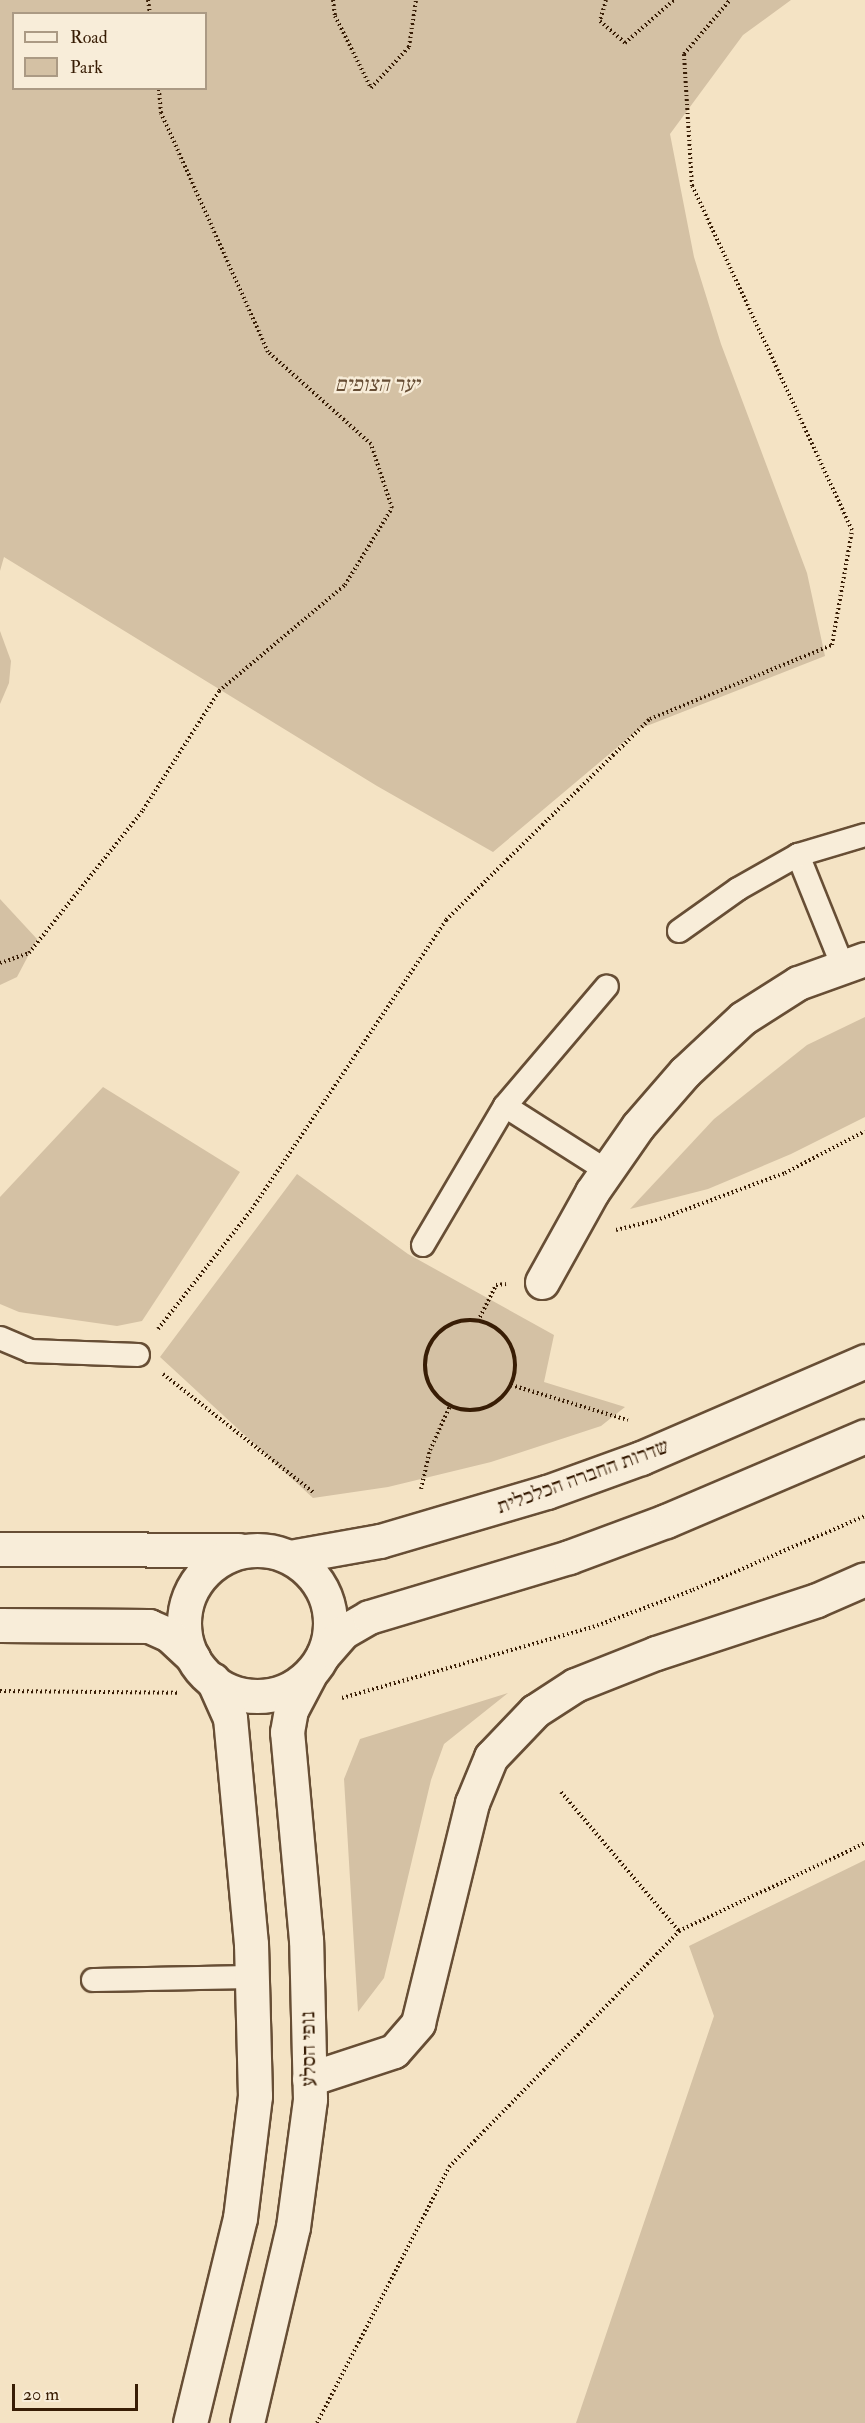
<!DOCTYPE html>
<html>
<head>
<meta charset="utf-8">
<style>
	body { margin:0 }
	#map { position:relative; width:865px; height:2423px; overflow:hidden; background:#f4e3c4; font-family:"IM FELL Double Pica","Frank Ruhl Libre",serif }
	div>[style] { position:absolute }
	.green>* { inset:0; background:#d4c1a4 }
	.path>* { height:4px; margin-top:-2px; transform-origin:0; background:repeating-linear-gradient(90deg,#381d05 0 1.5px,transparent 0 4.5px) }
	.path>.ring { margin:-2px; padding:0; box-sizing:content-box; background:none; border:4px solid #381d05; border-radius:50% }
	.roads { filter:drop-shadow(2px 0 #674e35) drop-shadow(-2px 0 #674e35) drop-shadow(0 2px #674e35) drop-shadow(0 -2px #674e35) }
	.lane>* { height:22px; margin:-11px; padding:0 11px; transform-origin:11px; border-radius:11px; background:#f8edd9 }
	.street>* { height:33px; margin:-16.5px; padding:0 16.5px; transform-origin:16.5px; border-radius:16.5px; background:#f8edd9 }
	.secondary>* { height:33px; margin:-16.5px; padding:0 16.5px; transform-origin:16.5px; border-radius:16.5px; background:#f8edd9 }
	.secondary>.ring { margin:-16.5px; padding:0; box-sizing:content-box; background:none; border:33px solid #f8edd9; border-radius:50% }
	span { translate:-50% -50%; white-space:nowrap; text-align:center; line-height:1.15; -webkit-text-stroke:4.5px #f8edd9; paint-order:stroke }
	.park-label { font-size:21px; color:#674e35; font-style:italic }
	.street-label { font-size:21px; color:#381d05 }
	.legend { position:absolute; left:12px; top:12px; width:195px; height:78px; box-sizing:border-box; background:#f8edd9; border:2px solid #ab9a84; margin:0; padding:8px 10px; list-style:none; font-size:18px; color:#381d05 }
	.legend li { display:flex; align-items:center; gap:12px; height:30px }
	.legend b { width:30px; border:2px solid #ab9a84 }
	.scale { position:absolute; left:12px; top:2384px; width:126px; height:27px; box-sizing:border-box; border:3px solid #381d05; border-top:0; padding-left:8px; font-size:18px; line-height:21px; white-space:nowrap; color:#381d05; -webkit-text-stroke:4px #f8edd9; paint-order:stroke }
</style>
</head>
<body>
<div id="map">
	<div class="green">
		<i style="clip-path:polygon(evenodd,0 0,791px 0,743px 35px,670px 134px,694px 257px,721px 344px,807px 573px,825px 656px,639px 729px,493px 852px,377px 786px,4px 557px,0 571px,0 0,14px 14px,206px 14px,206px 88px,14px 88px,14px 14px)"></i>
		<i style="clip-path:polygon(0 631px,11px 661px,9px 683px,0 704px)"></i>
		<i style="clip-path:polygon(0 899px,37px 939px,17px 977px,0 985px)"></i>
		<i style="clip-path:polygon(865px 1017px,865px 1117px,791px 1154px,708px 1189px,630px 1209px,714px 1119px,807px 1045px)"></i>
		<i style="clip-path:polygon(103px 1087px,240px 1172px,142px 1321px,117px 1326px,19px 1312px,0 1304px,0 1197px)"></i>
		<i style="clip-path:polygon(297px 1174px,408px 1254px,554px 1335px,544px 1382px,625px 1407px,601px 1426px,491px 1462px,388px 1487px,313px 1498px,160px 1357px)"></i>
		<i style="clip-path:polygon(508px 1693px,444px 1744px,431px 1780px,384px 1978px,358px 2012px,344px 1779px,360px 1739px)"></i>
		<i style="clip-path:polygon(865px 1860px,865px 2423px,576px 2423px,714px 2016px,689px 1946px)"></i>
	</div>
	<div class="path">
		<i style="left:148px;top:0;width:14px;rotate:82deg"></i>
		<i style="left:333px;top:0;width:16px;rotate:83deg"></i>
		<i style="left:335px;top:16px;width:80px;rotate:63.4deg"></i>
		<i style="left:371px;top:88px;width:56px;rotate:-47.2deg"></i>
		<i style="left:409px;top:47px;width:48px;rotate:-81.5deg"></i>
		<i style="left:606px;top:0;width:22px;rotate:106deg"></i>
		<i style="left:600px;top:21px;width:33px;rotate:41deg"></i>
		<i style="left:625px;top:43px;width:65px;rotate:-41.3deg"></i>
		<i style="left:0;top:963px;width:31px;rotate:-19deg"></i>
		<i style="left:29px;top:953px;width:183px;rotate:-51.4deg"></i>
		<i style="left:143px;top:810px;width:141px;rotate:-57.4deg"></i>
		<i style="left:219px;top:691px;width:165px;rotate:-40.1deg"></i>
		<i style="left:345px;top:585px;width:90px;rotate:-58.6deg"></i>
		<i style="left:392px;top:508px;width:67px;rotate:-108.2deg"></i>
		<i style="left:371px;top:444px;width:138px;rotate:-138.2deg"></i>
		<i style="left:268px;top:352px;width:262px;rotate:-114.1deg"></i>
		<i style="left:161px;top:113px;width:25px;rotate:-95deg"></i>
		<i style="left:616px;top:1230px;width:45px;rotate:-14deg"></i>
		<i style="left:660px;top:1219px;width:133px;rotate:-20.2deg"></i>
		<i style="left:785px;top:1173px;width:90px;rotate:-27.7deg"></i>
		<i class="ring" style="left:425px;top:1320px;width:86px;height:86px"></i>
		<i style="left:478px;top:1321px;width:40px;rotate:-63.4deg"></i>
		<i style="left:496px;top:1285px;width:10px;rotate:-6deg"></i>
		<i style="left:158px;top:1329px;width:152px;rotate:-51.9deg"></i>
		<i style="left:252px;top:1209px;width:348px;rotate:-56.1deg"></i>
		<i style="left:446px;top:920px;width:286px;rotate:-44.6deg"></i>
		<i style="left:650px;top:719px;width:196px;rotate:-22.1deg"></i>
		<i style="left:832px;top:645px;width:117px;rotate:-80.1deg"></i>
		<i style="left:852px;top:530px;width:379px;rotate:-114.9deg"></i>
		<i style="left:692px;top:186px;width:132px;rotate:-93.5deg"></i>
		<i style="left:684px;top:54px;width:71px;rotate:-49.6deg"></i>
		<i style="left:163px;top:1374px;width:191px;rotate:38.2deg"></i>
		<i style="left:511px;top:1385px;width:122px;rotate:16.7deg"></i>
		<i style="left:421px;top:1489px;width:40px;rotate:-77deg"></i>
		<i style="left:430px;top:1450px;width:48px;rotate:-65.6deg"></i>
		<i style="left:0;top:1691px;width:178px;rotate:0.6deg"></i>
		<i style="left:342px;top:1698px;width:261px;rotate:-15.8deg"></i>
		<i style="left:593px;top:1627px;width:107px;rotate:-20.3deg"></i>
		<i style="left:693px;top:1590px;width:187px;rotate:-23.3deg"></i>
		<i style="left:561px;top:1792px;width:182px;rotate:49.7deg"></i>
		<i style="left:317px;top:2423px;width:288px;rotate:-62.7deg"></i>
		<i style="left:449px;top:2167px;width:330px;rotate:-45.7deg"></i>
		<i style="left:679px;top:1931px;width:206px;rotate:-25.3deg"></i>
	</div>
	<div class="roads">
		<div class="lane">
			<i style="left:798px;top:855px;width:121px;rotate:68.1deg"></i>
			<i style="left:679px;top:931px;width:72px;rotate:-35.4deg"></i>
			<i style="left:738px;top:889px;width:69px;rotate:-29.5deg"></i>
			<i style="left:798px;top:855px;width:70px;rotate:-16.6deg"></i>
			<i style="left:505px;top:1106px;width:121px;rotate:32.5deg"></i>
			<i style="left:423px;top:1245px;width:161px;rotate:-59.5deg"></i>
			<i style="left:505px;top:1106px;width:157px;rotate:-49.6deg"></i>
			<i style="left:0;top:1338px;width:33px;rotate:23deg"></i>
			<i style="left:30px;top:1351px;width:108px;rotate:2.1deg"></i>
			<i style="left:93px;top:1980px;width:160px;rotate:-1.1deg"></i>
		</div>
		<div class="street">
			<i style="left:542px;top:1282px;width:103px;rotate:-60.9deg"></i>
			<i style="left:592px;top:1192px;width:80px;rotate:-55.1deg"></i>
			<i style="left:638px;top:1126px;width:72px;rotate:-49deg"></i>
			<i style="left:685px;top:1072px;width:79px;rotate:-43deg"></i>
			<i style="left:743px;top:1018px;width:65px;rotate:-32.5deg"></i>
			<i style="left:798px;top:983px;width:71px;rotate:-19.7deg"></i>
			<i style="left:309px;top:2079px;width:89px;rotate:-18.2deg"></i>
			<i style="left:394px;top:2051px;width:37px;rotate:-49deg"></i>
			<i style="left:418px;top:2023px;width:227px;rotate:-76.2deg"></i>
			<i style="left:472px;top:1803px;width:50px;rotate:-67.6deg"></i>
			<i style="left:491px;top:1757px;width:64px;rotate:-46.3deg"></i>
			<i style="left:535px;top:1711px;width:48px;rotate:-33deg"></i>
			<i style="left:575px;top:1685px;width:87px;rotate:-21.6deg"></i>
			<i style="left:656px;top:1653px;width:169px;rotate:-18.2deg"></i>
			<i style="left:817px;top:1600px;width:52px;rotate:-23.6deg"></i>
		</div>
		<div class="secondary">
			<i style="left:0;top:1549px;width:238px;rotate:0.2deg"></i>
			<i class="ring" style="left:184px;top:1550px;width:113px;height:113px"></i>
			<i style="left:290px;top:1557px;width:91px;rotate:-10.1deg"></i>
			<i style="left:380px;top:1541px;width:174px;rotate:-16.4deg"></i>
			<i style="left:547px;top:1492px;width:100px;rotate:-19.9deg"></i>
			<i style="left:641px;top:1458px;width:244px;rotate:-23.4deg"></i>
			<i style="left:0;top:1625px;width:149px;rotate:0.4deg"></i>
			<i style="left:149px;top:1626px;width:22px;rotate:24deg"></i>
			<i style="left:169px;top:1635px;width:33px;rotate:43deg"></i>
			<i style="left:323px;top:1655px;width:30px;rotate:-49deg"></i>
			<i style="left:343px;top:1632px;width:30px;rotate:-30deg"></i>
			<i style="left:369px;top:1617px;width:209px;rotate:-16.7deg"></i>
			<i style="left:569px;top:1557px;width:103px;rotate:-20.4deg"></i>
			<i style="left:666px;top:1521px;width:216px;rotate:-23.1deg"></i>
			<i style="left:190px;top:2423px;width:211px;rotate:-76.3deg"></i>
			<i style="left:240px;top:2218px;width:123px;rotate:-83deg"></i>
			<i style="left:255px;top:2096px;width:152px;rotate:-91.5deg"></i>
			<i style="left:251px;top:1944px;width:227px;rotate:-95.3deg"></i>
			<i style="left:230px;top:1718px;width:42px;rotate:-114.1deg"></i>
			<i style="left:247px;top:2423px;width:201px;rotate:-76.8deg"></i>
			<i style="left:293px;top:2227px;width:129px;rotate:-82.4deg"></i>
			<i style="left:310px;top:2099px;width:159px;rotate:-91.4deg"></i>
			<i style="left:306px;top:1940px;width:209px;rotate:-95.2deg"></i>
			<i style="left:287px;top:1732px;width:22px;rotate:-80deg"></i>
			<i style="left:291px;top:1710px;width:41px;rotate:-62.2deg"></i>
		</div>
	</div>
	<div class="park-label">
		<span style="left:377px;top:385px">יער הצופים</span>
	</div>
	<div class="street-label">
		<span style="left:583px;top:1477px;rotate:-20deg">שדרות החברה הכלכלית</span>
		<span style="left:309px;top:2049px;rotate:-91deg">נופי הסלע</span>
	</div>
	<ul class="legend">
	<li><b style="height:8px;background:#f8edd9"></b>Road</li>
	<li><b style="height:16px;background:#d4c1a4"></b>Park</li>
	</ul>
	<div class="scale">20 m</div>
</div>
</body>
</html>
